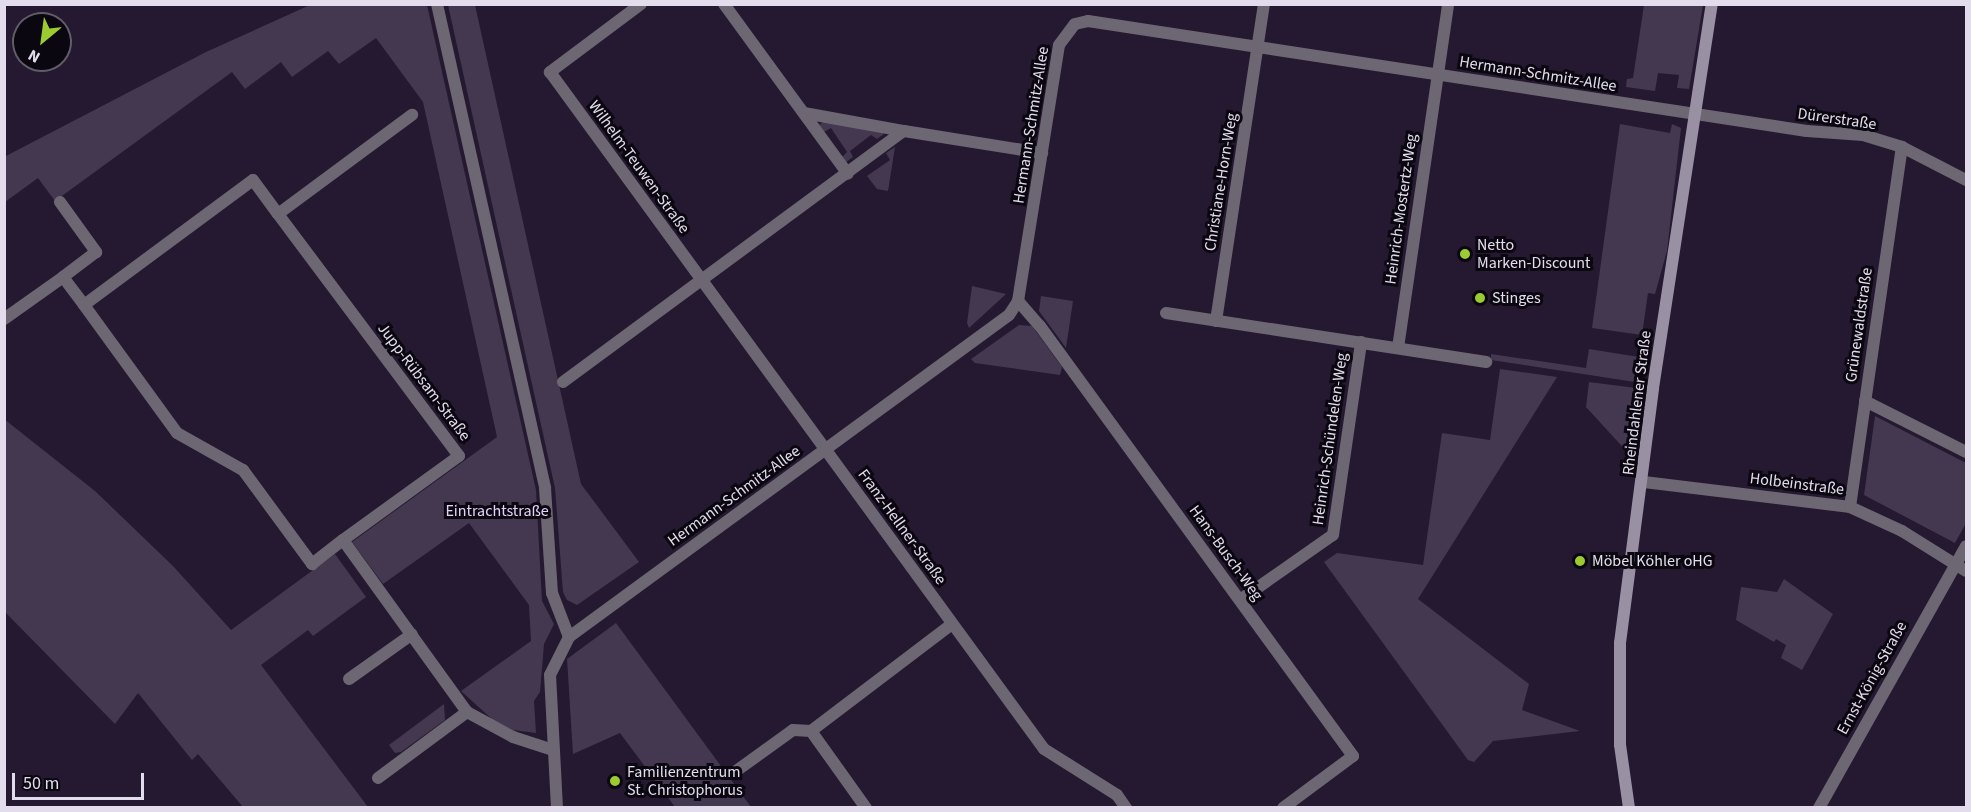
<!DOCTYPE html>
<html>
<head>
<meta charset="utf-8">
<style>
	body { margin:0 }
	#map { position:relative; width:1971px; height:812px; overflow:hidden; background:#241930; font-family:"Source Sans 3",sans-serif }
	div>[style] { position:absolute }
	.green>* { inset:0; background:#43384f }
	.minor>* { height:12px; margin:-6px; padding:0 6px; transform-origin:6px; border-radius:6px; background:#6c6773 }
	.secondary>* { height:12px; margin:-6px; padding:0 6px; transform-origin:6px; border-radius:6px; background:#9990a4 }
	.dots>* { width:16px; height:16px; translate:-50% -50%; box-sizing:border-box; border:3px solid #0b0710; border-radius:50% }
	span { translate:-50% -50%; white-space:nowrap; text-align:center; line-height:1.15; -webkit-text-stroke:6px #0b0710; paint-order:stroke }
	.street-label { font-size:16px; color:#e3dcec }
	.poi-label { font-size:16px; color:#e3dcec }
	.left { translate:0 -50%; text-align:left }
	.park-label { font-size:16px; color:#e4d2fb }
	.frame { position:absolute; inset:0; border:6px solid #e3dcec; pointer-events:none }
	.north { position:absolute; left:12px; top:12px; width:60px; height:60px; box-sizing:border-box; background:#0b0710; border:2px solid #615c68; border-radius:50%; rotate:209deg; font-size:16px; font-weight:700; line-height:24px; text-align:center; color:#e3dcec }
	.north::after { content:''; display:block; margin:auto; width:21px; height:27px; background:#9cca31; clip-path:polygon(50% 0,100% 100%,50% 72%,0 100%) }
	.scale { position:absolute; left:12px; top:773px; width:132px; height:27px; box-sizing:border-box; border:3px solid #e3dcec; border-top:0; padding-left:8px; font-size:18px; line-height:21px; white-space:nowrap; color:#e3dcec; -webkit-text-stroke:4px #0b0710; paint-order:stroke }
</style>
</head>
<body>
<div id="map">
	<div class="green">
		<i style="clip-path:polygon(310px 5px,427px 5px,536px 490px,542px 601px,554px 624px,544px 644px,540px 692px,534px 701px,536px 733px,513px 730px,493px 720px,461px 691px,531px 641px,529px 605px,469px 523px,383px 584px,352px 542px,497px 437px,423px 102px,376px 38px,339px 64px,328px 51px,292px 77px,281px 62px,245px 89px,232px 72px,55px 201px,38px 178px,5px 202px,4px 157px,206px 52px)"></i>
		<i style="clip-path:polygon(448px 5px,475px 5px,581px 484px,639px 562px,577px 605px,567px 600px,563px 592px,555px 488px)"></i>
		<i style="clip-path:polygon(1644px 5px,1703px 5px,1689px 89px,1677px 88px,1679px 75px,1658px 73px,1655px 91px,1626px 87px,1627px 79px,1633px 78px)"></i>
		<i style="clip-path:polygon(823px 122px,881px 131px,884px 134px,877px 139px,871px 135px,850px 151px,853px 157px,846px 162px,842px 157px,847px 152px,831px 128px,824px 132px,819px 125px)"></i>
		<i style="clip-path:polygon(1620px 124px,1670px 133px,1672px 124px,1681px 128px,1667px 251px,1655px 294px,1648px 293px,1642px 335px,1592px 328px)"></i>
		<i style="clip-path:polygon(895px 147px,888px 191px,877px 189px,867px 176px,890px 160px,886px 153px)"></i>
		<i style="clip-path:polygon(972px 286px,1006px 294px,969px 328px,967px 323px)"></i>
		<i style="clip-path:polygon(1041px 296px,1073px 301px,1066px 348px,1039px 311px)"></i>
		<i style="clip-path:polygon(1019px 325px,1032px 326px,1062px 367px,1060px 375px,975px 363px,971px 359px)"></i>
		<i style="clip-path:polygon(1589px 349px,1639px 357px,1635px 382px,1491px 360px,1491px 354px,1586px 368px)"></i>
		<i style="clip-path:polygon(1500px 369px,1557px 377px,1418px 599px,1529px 684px,1522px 710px,1580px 731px,1493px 741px,1474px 762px,1468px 760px,1324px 562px,1337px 553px,1423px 565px,1442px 433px,1490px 440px)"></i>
		<i style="clip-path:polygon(1589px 382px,1636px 388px,1630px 455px,1586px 407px)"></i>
		<i style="clip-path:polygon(1875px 416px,1966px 463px,1966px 523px,1955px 543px,1864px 495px)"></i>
		<i style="clip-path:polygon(4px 419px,95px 491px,173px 566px,231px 630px,335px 554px,366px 597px,313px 636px,308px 630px,261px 665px,368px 807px,243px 807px,198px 754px,192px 760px,138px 693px,115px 724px,5px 612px)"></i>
		<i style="clip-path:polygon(1784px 579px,1833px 614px,1802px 670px,1781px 658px,1786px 645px,1776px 639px,1774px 642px,1736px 620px,1741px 587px,1777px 592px)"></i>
		<i style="clip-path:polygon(616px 623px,751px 807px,675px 807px,620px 733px,573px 754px,567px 659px)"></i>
		<i style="clip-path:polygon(444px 704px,445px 720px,401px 752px,395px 753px,389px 745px)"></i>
	</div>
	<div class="minor">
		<i style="left:437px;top:4px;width:496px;rotate:77.4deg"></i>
		<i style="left:545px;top:488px;width:105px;rotate:86.2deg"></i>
		<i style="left:552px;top:593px;width:47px;rotate:68.9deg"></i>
		<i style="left:641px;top:4px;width:114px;rotate:143.2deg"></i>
		<i style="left:550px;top:72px;width:838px;rotate:53.88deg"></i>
		<i style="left:1044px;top:749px;width:86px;rotate:32.2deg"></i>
		<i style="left:1117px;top:795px;width:16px;rotate:55deg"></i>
		<i style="left:724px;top:4px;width:210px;rotate:53.9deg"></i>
		<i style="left:804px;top:113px;width:102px;rotate:10.2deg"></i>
		<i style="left:60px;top:202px;width:62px;rotate:54.2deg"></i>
		<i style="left:96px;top:252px;width:41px;rotate:142.9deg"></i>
		<i style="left:278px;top:214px;width:302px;rotate:53.2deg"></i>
		<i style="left:459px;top:456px;width:143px;rotate:144.1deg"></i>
		<i style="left:1018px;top:301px;width:33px;rotate:49deg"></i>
		<i style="left:1040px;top:326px;width:532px;rotate:53.95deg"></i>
		<i style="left:1353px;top:756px;width:87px;rotate:143.4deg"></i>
		<i style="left:84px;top:305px;width:158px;rotate:54deg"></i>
		<i style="left:177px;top:433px;width:76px;rotate:29.3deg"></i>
		<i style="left:243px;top:470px;width:117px;rotate:53.7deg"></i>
		<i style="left:312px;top:564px;width:39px;rotate:-38deg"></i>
		<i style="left:343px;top:540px;width:212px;rotate:54.2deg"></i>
		<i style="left:467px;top:712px;width:52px;rotate:28.5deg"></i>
		<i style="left:513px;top:737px;width:42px;rotate:18deg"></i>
		<i style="left:1166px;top:313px;width:324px;rotate:8.7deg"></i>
		<i style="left:4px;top:319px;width:72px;rotate:-35.4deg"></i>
		<i style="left:63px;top:277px;width:35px;rotate:53deg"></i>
		<i style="left:84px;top:305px;width:210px;rotate:-36.5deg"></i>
		<i style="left:253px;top:180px;width:42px;rotate:53.7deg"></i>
		<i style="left:278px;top:214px;width:167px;rotate:-36.5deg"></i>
		<i style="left:1216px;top:321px;width:321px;rotate:-81.4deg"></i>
		<i style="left:1398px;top:348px;width:348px;rotate:-81.7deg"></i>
		<i style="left:563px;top:382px;width:423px;rotate:-36.4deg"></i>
		<i style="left:904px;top:131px;width:140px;rotate:9.1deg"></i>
		<i style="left:1865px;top:401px;width:113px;rotate:26.8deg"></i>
		<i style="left:1644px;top:482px;width:208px;rotate:6.9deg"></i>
		<i style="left:1850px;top:507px;width:57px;rotate:24.8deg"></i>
		<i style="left:1902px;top:531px;width:75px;rotate:32deg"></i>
		<i style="left:1850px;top:507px;width:364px;rotate:-81.8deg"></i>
		<i style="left:1240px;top:600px;width:113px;rotate:-35deg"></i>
		<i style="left:1333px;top:535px;width:195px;rotate:-81.7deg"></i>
		<i style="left:349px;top:679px;width:77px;rotate:-35.5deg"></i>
		<i style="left:732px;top:774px;width:75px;rotate:-35.8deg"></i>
		<i style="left:793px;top:730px;width:18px;rotate:3deg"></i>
		<i style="left:378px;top:778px;width:111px;rotate:-36.6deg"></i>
		<i style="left:557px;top:808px;width:133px;rotate:-93deg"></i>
		<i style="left:550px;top:675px;width:42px;rotate:-63.4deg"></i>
		<i style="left:569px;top:637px;width:545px;rotate:-36.2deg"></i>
		<i style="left:1009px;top:315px;width:17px;rotate:-57deg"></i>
		<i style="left:1018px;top:301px;width:259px;rotate:-80.9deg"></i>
		<i style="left:1059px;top:45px;width:26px;rotate:-53deg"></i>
		<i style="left:1075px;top:24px;width:13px;rotate:-13deg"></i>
		<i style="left:1088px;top:21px;width:727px;rotate:8.7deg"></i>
		<i style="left:1807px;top:131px;width:56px;rotate:4.1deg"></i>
		<i style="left:1863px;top:135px;width:41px;rotate:17.1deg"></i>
		<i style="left:1902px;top:147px;width:72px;rotate:27.3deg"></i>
		<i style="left:866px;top:808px;width:95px;rotate:-125.5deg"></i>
		<i style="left:811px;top:731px;width:177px;rotate:-37.2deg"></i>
		<i style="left:1819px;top:808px;width:300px;rotate:-60.7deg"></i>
	</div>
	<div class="secondary">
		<i style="left:1629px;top:808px;width:64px;rotate:-98.1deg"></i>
		<i style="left:1620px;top:745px;width:102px;rotate:-90deg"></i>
		<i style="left:1620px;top:643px;width:257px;rotate:-82.6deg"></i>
		<i style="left:1653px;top:388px;width:389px;rotate:-81.3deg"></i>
	</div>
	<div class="dots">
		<i style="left:1465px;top:254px;background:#9cca31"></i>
		<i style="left:1480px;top:298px;background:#9cca31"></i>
		<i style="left:1580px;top:561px;background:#9cca31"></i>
		<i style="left:615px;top:781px;background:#9cca31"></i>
	</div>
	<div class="street-label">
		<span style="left:1538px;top:74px;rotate:9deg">Hermann-Schmitz-Allee</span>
		<span style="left:1837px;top:119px;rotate:8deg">Dürerstraße</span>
		<span style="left:1031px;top:125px;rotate:-81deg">Hermann-Schmitz-Allee</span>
		<span style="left:639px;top:167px;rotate:54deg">Wilhelm-Teuwen-Straße</span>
		<span style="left:1221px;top:182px;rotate:-81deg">Christiane-Horn-Weg</span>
		<span style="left:1401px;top:209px;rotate:-82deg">Heinrich-Mostertz-Weg</span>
		<span style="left:1859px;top:325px;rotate:-82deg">Grünewaldstraße</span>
		<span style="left:424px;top:382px;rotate:53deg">Jupp-Rübsam-Straße</span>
		<span style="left:1637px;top:403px;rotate:-83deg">Rheindahlener Straße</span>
		<span style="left:1330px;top:439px;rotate:-82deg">Heinrich-Schündelen-Weg</span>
		<span style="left:1797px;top:484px;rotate:7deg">Holbeinstraße</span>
		<span style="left:734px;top:496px;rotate:-36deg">Hermann-Schmitz-Allee</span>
		<span style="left:902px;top:527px;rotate:54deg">Franz-Hellner-Straße</span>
		<span style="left:1226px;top:553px;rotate:54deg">Hans-Busch-Weg</span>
		<span style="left:1872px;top:678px;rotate:-61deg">Ernst-König-Straße</span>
	</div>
	<div class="poi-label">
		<span class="left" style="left:1477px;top:254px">Netto<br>Marken-Discount</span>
		<span class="left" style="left:1492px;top:298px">Stinges</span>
		<span class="left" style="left:1592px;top:561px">Möbel Köhler oHG</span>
		<span class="left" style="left:627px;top:781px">Familienzentrum<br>St. Christophorus</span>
	</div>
	<div class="park-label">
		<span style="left:497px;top:511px">Eintrachtstraße</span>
	</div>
	<div class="frame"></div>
	<div class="north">N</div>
	<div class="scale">50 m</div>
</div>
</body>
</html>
